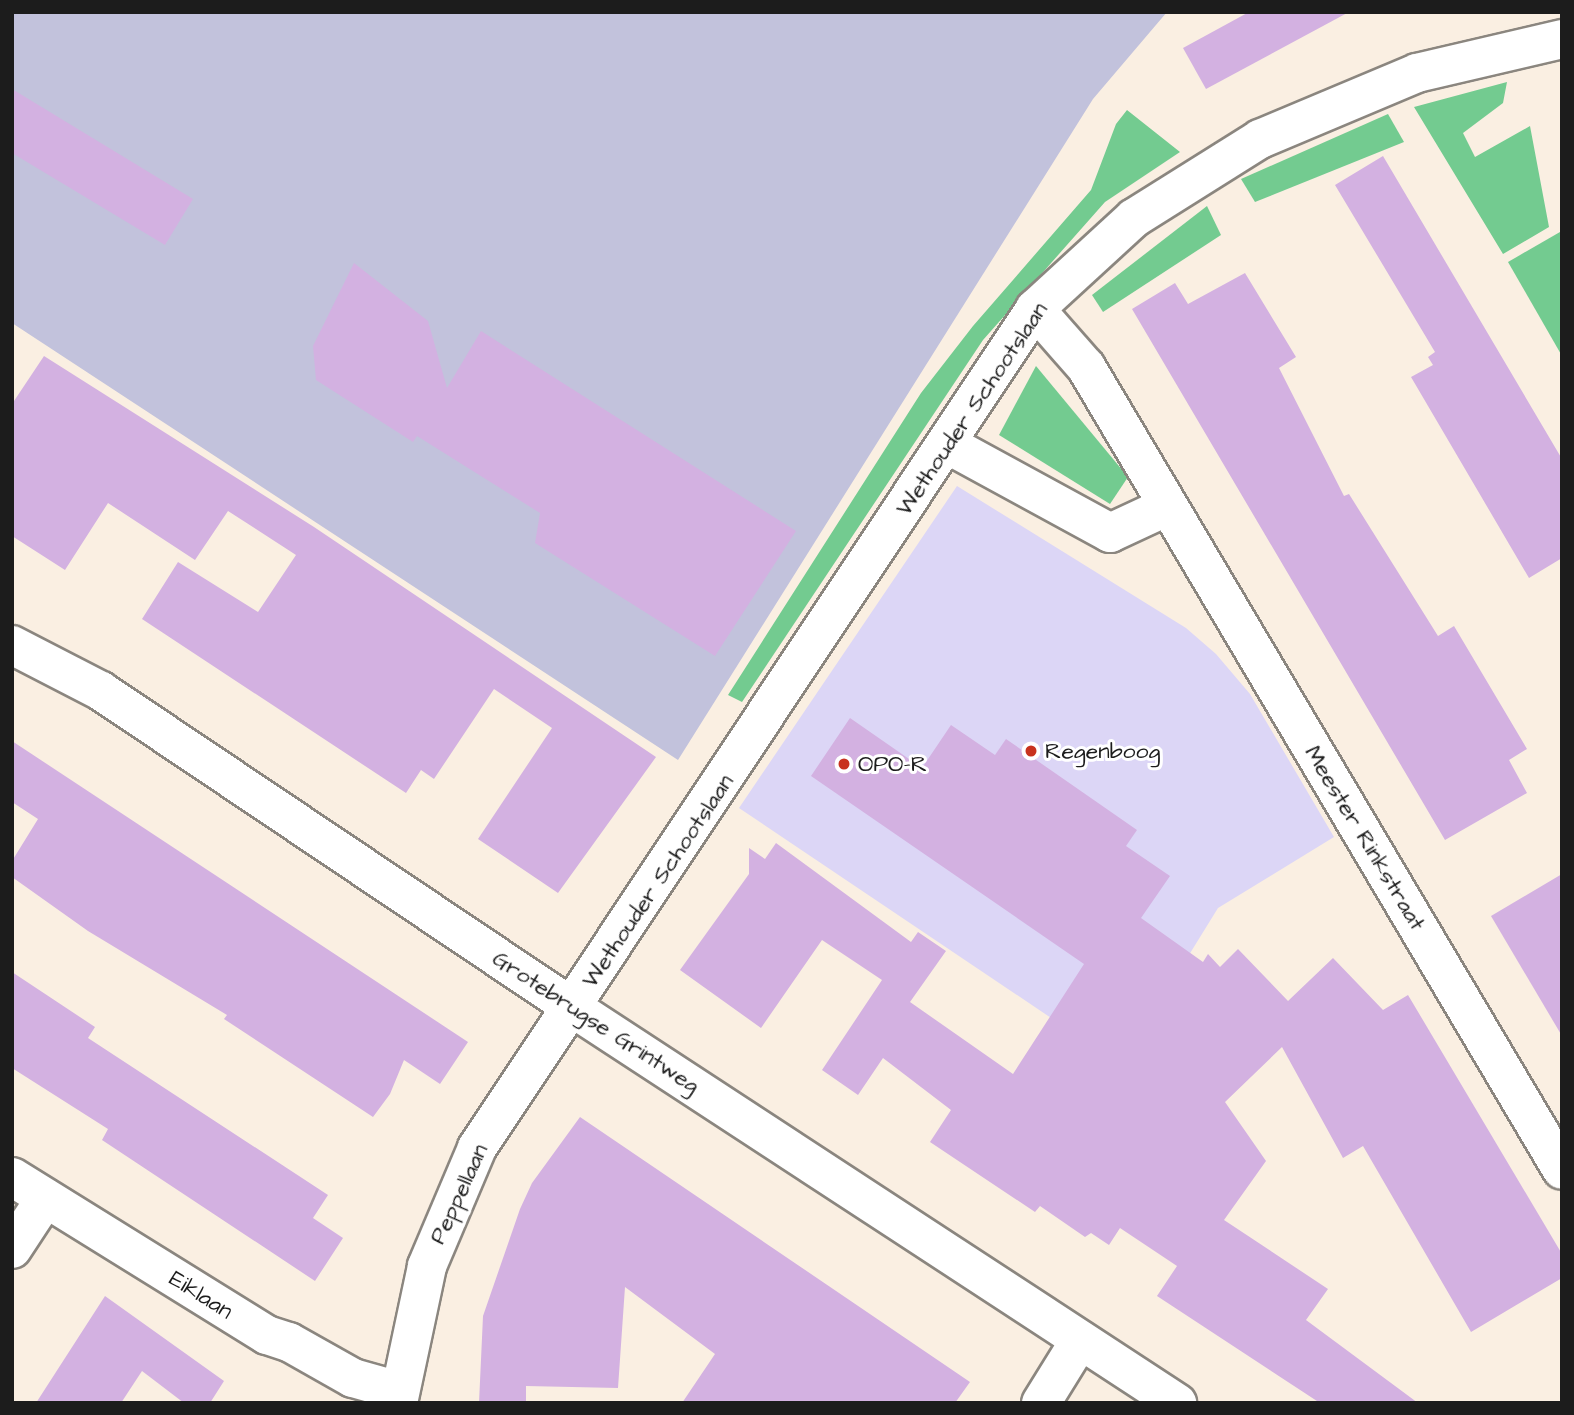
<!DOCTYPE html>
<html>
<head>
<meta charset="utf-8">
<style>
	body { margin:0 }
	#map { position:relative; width:1574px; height:1415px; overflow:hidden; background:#faefe2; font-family:"Architects Daughter",sans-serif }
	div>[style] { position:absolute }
	.built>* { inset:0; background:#dcd6f6 }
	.industrial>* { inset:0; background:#c2c2dc }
	.green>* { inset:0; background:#73cb90 }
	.building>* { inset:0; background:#d3b1e1 }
	.roads { filter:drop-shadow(2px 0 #8b867f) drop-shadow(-2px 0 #8b867f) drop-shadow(0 2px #8b867f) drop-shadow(0 -2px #8b867f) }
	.street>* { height:38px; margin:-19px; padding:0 19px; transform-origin:19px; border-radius:19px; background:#fff }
	.dots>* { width:19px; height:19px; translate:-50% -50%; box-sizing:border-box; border:4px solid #fff; border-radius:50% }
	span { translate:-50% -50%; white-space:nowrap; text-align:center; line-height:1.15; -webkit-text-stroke:6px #fff; paint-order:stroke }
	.street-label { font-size:23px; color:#1c1c1c }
	.poi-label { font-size:23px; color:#1c1c1c }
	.left { translate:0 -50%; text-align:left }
	.frame { position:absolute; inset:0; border:14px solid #1c1c1c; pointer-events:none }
</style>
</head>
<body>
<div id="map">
	<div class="built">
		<i style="clip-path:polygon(957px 486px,1186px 628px,1216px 654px,1250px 694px,1334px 837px,1218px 908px,1121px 1065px,739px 808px)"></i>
	</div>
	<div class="industrial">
		<i style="clip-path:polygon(12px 12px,1167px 12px,1093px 99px,678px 760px,12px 323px)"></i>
	</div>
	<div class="green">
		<i style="clip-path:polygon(1507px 82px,1503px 103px,1463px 133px,1475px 157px,1530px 126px,1549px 227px,1503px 254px,1414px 107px)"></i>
		<i style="clip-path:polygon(1127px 110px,1180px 152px,1105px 202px,983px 340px,742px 702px,728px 695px,921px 393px,973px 326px,1091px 190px,1116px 124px)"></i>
		<i style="clip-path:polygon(1388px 114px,1404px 142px,1255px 202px,1241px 179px)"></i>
		<i style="clip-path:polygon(1207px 206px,1221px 235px,1103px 312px,1092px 295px)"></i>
		<i style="clip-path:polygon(1560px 232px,1562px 236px,1562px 356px,1508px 262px)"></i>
		<i style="clip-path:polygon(1036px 366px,1128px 477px,1110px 504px,999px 435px)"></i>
	</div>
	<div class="building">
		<i style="clip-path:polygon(1249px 12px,1349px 12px,1206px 89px,1183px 48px)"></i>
		<i style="clip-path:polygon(12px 89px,193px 199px,165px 245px,12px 153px)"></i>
		<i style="clip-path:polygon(1383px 156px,1562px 459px,1562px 558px,1529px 578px,1411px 377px,1433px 365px,1428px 357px,1435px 352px,1335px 185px)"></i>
		<i style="clip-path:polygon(354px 263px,428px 321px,447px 388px,481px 331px,796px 531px,715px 656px,535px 543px,540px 513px,417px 436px,413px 442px,316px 380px,313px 346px)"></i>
		<i style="clip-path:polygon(1245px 273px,1296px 357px,1279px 368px,1344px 496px,1349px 494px,1438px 636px,1454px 626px,1527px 749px,1509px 760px,1527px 793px,1445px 840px,1132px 309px,1175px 283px,1188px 304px)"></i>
		<i style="clip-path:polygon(44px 356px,314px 527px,656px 757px,558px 893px,478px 839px,552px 728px,494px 689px,434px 779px,421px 770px,406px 793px,142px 619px,178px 562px,258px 612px,296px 555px,228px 511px,195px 560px,108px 503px,65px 570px,12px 536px,12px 404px)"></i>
		<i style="clip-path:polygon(850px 718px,922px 768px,951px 725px,995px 755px,1006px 739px,1137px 830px,1126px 846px,1170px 876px,1141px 918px,1203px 962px,1208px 954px,1220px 967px,1238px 949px,1288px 1001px,1333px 958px,1383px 1010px,1408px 995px,1562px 1254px,1562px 1278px,1471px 1332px,1363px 1146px,1343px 1158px,1282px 1047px,1225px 1102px,1266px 1161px,1224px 1220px,1328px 1289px,1306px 1320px,1418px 1403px,1320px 1403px,1157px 1296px,1177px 1266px,1120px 1228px,1109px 1245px,1091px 1233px,1085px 1237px,1040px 1206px,1035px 1212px,930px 1142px,951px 1110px,883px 1058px,858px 1095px,822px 1070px,882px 980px,822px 940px,761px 1028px,680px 970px,749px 874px,749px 848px,765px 859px,776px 843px,911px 942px,918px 932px,946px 951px,910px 1002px,1013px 1074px,1084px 964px,811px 776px)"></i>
		<i style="clip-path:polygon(12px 741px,468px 1042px,440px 1084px,404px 1060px,390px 1094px,373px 1117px,224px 1019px,227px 1015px,88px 931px,12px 877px,12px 861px,38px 819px,12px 802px)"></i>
		<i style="clip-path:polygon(1562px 874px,1562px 1036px,1491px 916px)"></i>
		<i style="clip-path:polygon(12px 972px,95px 1027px,88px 1038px,328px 1195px,313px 1218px,343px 1238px,315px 1281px,102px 1140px,108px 1129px,12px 1068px)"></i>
		<i style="clip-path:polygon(580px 1117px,970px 1382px,955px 1403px,682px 1403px,715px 1354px,625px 1287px,618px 1388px,526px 1386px,526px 1403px,479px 1403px,483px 1316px,520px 1209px,532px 1183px)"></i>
		<i style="clip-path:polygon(105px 1296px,224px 1381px,210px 1403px,184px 1403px,142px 1371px,121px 1403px,36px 1403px)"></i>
	</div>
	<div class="roads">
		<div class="street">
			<i style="left:1035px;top:309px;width:77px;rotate:48.7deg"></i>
			<i style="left:1086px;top:367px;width:933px;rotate:59.34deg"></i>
			<i style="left:947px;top:444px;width:186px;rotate:28.6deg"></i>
			<i style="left:1110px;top:533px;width:64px;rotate:-25deg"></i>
			<i style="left:12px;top:645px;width:100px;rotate:27.3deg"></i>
			<i style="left:101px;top:691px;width:569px;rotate:33.89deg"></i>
			<i style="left:573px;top:1008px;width:722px;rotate:33.18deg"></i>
			<i style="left:12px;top:1177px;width:300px;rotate:31.8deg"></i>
			<i style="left:267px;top:1335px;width:23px;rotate:18deg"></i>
			<i style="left:289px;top:1342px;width:73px;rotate:29.4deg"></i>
			<i style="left:353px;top:1378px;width:48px;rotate:15.8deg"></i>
			<i style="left:12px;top:1249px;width:60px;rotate:-56.6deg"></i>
			<i style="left:398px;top:1403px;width:140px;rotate:-78deg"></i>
			<i style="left:427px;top:1266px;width:128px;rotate:-67deg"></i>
			<i style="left:477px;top:1148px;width:1008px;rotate:-56.37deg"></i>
			<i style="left:1035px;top:309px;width:134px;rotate:-42.6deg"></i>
			<i style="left:1134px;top:218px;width:149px;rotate:-32.1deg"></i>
			<i style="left:1260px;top:139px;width:170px;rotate:-22.8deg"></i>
			<i style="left:1417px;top:73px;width:149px;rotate:-13.2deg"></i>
			<i style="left:1041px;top:1403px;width:74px;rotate:-58.2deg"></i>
		</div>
	</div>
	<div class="dots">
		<i style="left:1031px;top:751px;background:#c8321e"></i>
		<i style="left:844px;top:764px;background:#c8321e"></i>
	</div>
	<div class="street-label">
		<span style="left:972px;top:409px;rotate:-56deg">Wethouder Schootslaan</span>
		<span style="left:1365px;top:838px;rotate:59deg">Meester Rinkstraat</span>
		<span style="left:658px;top:881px;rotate:-56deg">Wethouder Schootslaan</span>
		<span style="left:596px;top:1022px;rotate:33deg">Grotebrugse Grintweg</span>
		<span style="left:459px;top:1194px;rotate:-65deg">Peppellaan</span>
		<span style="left:201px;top:1295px;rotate:32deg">Eiklaan</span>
	</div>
	<div class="poi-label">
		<span class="left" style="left:1045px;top:751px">Regenboog</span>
		<span class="left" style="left:858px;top:764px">OPO-R</span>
	</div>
	<div class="frame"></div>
</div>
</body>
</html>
